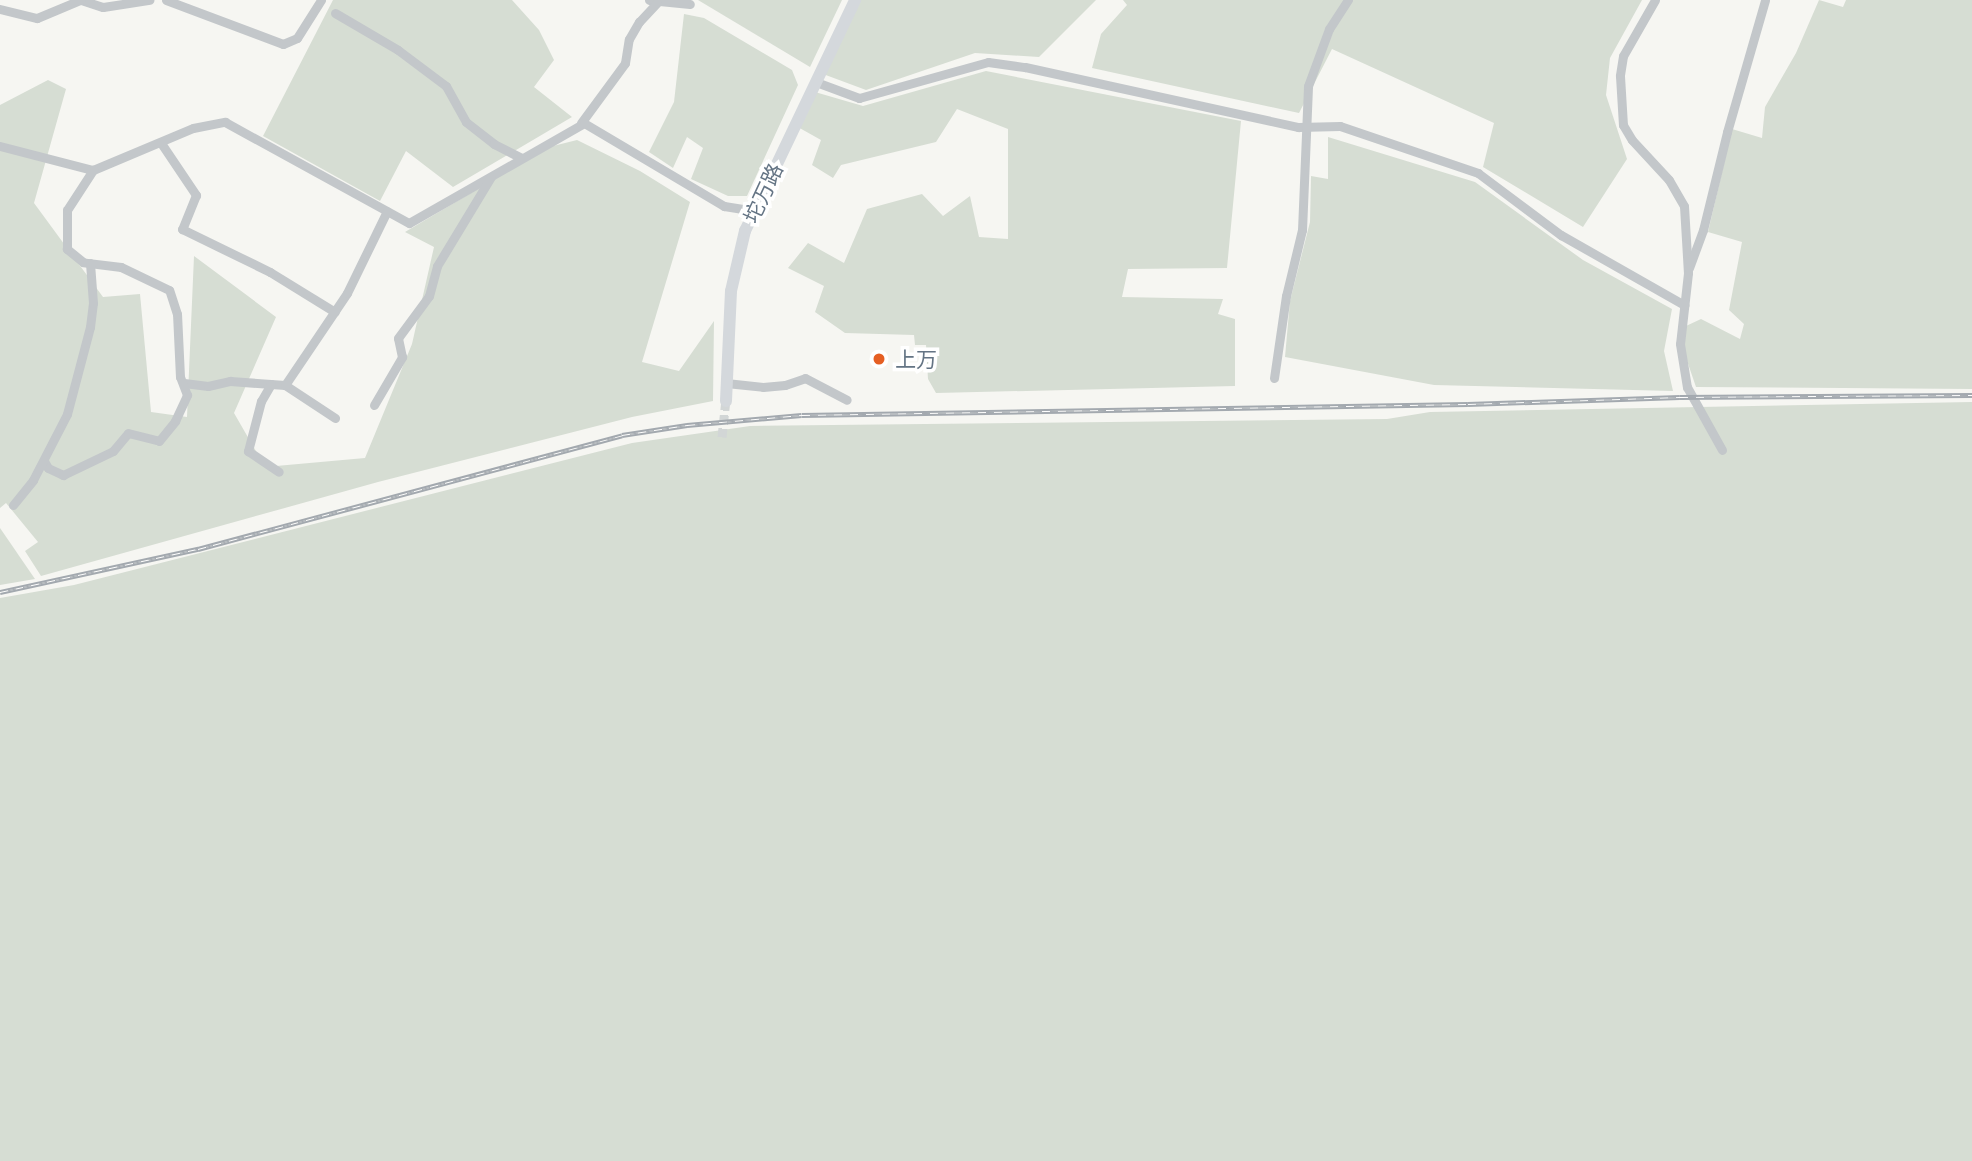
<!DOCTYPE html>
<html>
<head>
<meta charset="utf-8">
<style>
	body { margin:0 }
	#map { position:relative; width:1972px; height:1161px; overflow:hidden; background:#f6f6f2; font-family:Mulish,"Noto Sans SC",sans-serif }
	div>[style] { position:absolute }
	.green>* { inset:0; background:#d6ddd3 }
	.minor-tunnel>* { height:9px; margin-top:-4.5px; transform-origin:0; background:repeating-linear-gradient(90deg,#d2d6d6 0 9px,transparent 0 13.5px) }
	.minor>* { height:9px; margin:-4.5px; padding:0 4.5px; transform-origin:4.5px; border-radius:4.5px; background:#c3c7ca }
	.secondary>* { height:12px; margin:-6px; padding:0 6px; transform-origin:6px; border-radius:6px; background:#d4d8dc }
	.rail>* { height:5px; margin-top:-2.5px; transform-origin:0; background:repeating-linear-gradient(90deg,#fff 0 8px,#a3a9af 0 16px); box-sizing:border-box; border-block:2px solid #a3a9af }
	.dots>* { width:19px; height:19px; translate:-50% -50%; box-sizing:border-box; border:4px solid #fff; border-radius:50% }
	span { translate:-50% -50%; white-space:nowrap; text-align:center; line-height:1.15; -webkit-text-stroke:7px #fff; paint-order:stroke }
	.street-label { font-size:21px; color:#647484 }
	.poi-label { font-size:21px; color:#647484 }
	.left { translate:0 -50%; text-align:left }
</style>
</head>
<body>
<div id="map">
	<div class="green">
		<i style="clip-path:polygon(333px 0,512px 0,539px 30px,554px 60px,534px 87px,572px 117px,453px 187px,406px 151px,380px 201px,263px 136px)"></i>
		<i style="clip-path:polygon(698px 0,842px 0,810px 67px)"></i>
		<i style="clip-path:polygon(859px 0,1096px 0,1039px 57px,975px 53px,866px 90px,823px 74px)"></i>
		<i style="clip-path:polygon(1123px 0,1642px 0,1610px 58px,1606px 95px,1627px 159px,1583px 227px,1483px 167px,1494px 123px,1332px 49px,1299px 113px,1092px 68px,1101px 34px,1127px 5px)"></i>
		<i style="clip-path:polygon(1819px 0,1843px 7px,1846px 0,1972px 0,1972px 389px,1696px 387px,1684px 352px,1686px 326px,1701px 319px,1740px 339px,1744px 324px,1729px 310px,1742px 242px,1708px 232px,1732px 129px,1762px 138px,1765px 107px,1796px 53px)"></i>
		<i style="clip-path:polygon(684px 14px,704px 18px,792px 70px,798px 85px,747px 196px,728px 196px,691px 179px,703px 148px,687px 137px,673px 168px,649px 152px,674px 102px)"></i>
		<i style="clip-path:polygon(986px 71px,1241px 121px,1227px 268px,1128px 269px,1122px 297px,1223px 299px,1218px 314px,1235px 319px,1235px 386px,936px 393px,928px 379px,926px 345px,915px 345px,914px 335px,845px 333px,815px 312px,824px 286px,788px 268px,808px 243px,844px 263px,867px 209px,922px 194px,943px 216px,970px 196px,979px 237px,1008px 239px,1008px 129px,957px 109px,936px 142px,841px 165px,833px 178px,812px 165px,821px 140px,796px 126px,815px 92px,863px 106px)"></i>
		<i style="clip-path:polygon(48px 80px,66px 89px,34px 203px,103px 297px,140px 294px,151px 412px,187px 417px,194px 256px,276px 317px,234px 413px,265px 467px,365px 458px,412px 344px,434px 247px,405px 232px,549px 147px,577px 140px,640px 171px,690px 202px,642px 362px,679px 371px,714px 321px,713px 401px,632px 417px,378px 482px,41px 576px,25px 551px,38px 542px,6px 503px,0 508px,0 105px)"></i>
		<i style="clip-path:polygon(1328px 137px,1475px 182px,1583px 260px,1672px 309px,1664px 351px,1673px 391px,1434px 385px,1285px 357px,1290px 301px,1310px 222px,1311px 176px,1328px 179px)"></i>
		<i style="clip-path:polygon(1972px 402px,1972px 1161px,0 1161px,0 598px,74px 585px,632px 443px,750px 426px,1387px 419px,1430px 412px)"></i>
		<i style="clip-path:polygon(0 528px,35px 579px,0 585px)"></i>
	</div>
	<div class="minor-tunnel">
		<i style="left:722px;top:437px;width:36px;rotate:-84deg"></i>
	</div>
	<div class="minor">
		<i style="left:81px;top:0;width:23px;rotate:18deg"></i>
		<i style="left:103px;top:7px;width:47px;rotate:-8.7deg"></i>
		<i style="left:166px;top:0;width:125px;rotate:20.6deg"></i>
		<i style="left:283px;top:44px;width:15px;rotate:-23deg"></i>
		<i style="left:297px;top:38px;width:45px;rotate:-57.7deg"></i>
		<i style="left:649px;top:0;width:41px;rotate:5.6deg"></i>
		<i style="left:1655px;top:0;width:64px;rotate:119.7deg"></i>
		<i style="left:1623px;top:56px;width:20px;rotate:99deg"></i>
		<i style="left:1620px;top:76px;width:49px;rotate:86.5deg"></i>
		<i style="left:1623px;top:125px;width:17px;rotate:59deg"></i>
		<i style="left:1632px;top:140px;width:54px;rotate:47.2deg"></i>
		<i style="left:1669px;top:180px;width:30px;rotate:60deg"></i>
		<i style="left:1684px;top:206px;width:67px;rotate:86.6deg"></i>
		<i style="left:1688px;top:273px;width:71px;rotate:96.4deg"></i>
		<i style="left:1680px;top:344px;width:44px;rotate:80.8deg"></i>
		<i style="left:1687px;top:387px;width:72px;rotate:60.9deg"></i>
		<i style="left:0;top:9px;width:38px;rotate:14deg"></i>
		<i style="left:37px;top:18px;width:47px;rotate:-22.7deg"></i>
		<i style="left:335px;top:13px;width:73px;rotate:30.4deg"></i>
		<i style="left:398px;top:50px;width:60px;rotate:36.9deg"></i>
		<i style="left:446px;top:86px;width:41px;rotate:60.9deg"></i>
		<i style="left:466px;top:122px;width:36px;rotate:38deg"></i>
		<i style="left:494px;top:144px;width:30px;rotate:27deg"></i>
		<i style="left:816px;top:82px;width:46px;rotate:20.4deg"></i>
		<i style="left:859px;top:98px;width:134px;rotate:-15.6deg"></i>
		<i style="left:988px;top:62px;width:37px;rotate:8deg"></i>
		<i style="left:1025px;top:67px;width:280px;rotate:12.4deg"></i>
		<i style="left:1298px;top:127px;width:42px;rotate:-1.4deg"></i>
		<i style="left:1340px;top:126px;width:146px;rotate:18.8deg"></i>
		<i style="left:1478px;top:173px;width:104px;rotate:36.8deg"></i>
		<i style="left:1561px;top:235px;width:142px;rotate:29.6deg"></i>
		<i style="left:581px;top:123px;width:74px;rotate:-53.7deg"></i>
		<i style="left:625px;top:63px;width:24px;rotate:-81deg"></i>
		<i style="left:629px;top:39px;width:20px;rotate:-60deg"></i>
		<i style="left:639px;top:22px;width:26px;rotate:-47deg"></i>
		<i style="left:161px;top:143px;width:63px;rotate:56.1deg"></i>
		<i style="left:196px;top:195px;width:37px;rotate:112deg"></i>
		<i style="left:182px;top:229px;width:98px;rotate:26deg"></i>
		<i style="left:270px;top:272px;width:76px;rotate:31.6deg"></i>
		<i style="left:0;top:146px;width:96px;rotate:14.5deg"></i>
		<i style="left:93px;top:170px;width:108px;rotate:-22.8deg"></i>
		<i style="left:193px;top:128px;width:33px;rotate:-11deg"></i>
		<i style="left:225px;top:122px;width:210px;rotate:28.8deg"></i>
		<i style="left:409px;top:223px;width:202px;rotate:-29.7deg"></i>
		<i style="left:584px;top:123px;width:163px;rotate:30.7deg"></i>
		<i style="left:724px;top:206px;width:30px;rotate:9deg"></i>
		<i style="left:1689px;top:268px;width:40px;rotate:-69.8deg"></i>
		<i style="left:1703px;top:230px;width:101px;rotate:-76.2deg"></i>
		<i style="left:1727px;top:132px;width:137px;rotate:-73.9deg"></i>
		<i style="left:1274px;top:378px;width:83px;rotate:-81.7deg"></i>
		<i style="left:1286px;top:296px;width:68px;rotate:-76.4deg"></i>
		<i style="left:1302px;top:230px;width:144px;rotate:-87.6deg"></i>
		<i style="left:1308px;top:86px;width:61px;rotate:-69.8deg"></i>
		<i style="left:1329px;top:29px;width:35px;rotate:-57deg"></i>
		<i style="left:184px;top:383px;width:24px;rotate:7deg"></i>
		<i style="left:208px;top:386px;width:23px;rotate:-13deg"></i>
		<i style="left:230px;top:381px;width:55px;rotate:4.2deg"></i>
		<i style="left:285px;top:385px;width:60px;rotate:33.4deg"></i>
		<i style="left:726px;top:383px;width:37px;rotate:6deg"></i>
		<i style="left:763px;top:387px;width:22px;rotate:-5deg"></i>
		<i style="left:785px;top:385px;width:21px;rotate:-19deg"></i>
		<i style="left:805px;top:378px;width:47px;rotate:27.6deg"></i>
		<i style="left:271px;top:384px;width:20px;rotate:120deg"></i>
		<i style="left:261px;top:401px;width:52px;rotate:104.6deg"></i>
		<i style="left:248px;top:451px;width:37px;rotate:34deg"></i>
		<i style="left:285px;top:385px;width:111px;rotate:-56deg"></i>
		<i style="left:347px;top:293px;width:91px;rotate:-64deg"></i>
		<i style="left:374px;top:405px;width:56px;rotate:-59.7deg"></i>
		<i style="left:402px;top:357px;width:19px;rotate:-102deg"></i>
		<i style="left:398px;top:338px;width:52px;rotate:-53.6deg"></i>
		<i style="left:429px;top:296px;width:31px;rotate:-75deg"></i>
		<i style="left:437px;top:266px;width:104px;rotate:-58.8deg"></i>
		<i style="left:44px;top:461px;width:8px;rotate:60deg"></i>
		<i style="left:48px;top:468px;width:17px;rotate:25deg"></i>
		<i style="left:63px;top:475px;width:55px;rotate:-25.6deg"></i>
		<i style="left:113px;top:451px;width:23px;rotate:-50deg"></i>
		<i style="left:128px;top:433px;width:32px;rotate:14deg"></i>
		<i style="left:159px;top:441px;width:26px;rotate:-51deg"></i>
		<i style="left:175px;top:421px;width:29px;rotate:-65deg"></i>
		<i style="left:187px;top:395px;width:19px;rotate:-111deg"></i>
		<i style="left:180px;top:377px;width:63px;rotate:-92.7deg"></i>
		<i style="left:177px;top:314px;width:25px;rotate:-108deg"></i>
		<i style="left:169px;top:290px;width:53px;rotate:-154.4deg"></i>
		<i style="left:121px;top:267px;width:38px;rotate:-173deg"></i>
		<i style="left:83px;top:262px;width:21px;rotate:-141deg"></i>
		<i style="left:67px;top:249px;width:39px;rotate:-90deg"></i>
		<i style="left:67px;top:210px;width:48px;rotate:-57deg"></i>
		<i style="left:13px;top:505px;width:32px;rotate:-51deg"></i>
		<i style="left:33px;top:480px;width:74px;rotate:-62.7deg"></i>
		<i style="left:67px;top:414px;width:90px;rotate:-75.2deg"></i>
		<i style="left:90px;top:327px;width:24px;rotate:-83deg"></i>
		<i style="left:93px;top:303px;width:40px;rotate:-94.3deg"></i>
	</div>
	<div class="secondary">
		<i style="left:726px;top:401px;width:110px;rotate:-87.4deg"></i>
		<i style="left:731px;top:291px;width:62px;rotate:-76.9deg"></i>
		<i style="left:745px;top:231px;width:256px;rotate:-64.5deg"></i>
	</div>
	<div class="rail">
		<i style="left:0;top:592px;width:203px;rotate:-12.3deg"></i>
		<i style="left:198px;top:549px;width:439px;rotate:-15deg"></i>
		<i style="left:622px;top:435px;width:66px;rotate:-8.7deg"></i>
		<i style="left:687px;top:425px;width:115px;rotate:-5deg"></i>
		<i style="left:802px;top:415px;width:666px;rotate:-0.95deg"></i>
		<i style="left:1468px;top:404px;width:212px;rotate:-1.9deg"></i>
		<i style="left:1680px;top:397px;width:292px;rotate:-0.4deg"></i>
	</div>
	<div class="dots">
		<i style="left:879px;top:359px;background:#e55f23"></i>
	</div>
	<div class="street-label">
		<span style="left:763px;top:193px;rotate:-65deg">坨万路</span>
	</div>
	<div class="poi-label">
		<span class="left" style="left:895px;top:359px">上万</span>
	</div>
</div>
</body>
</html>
